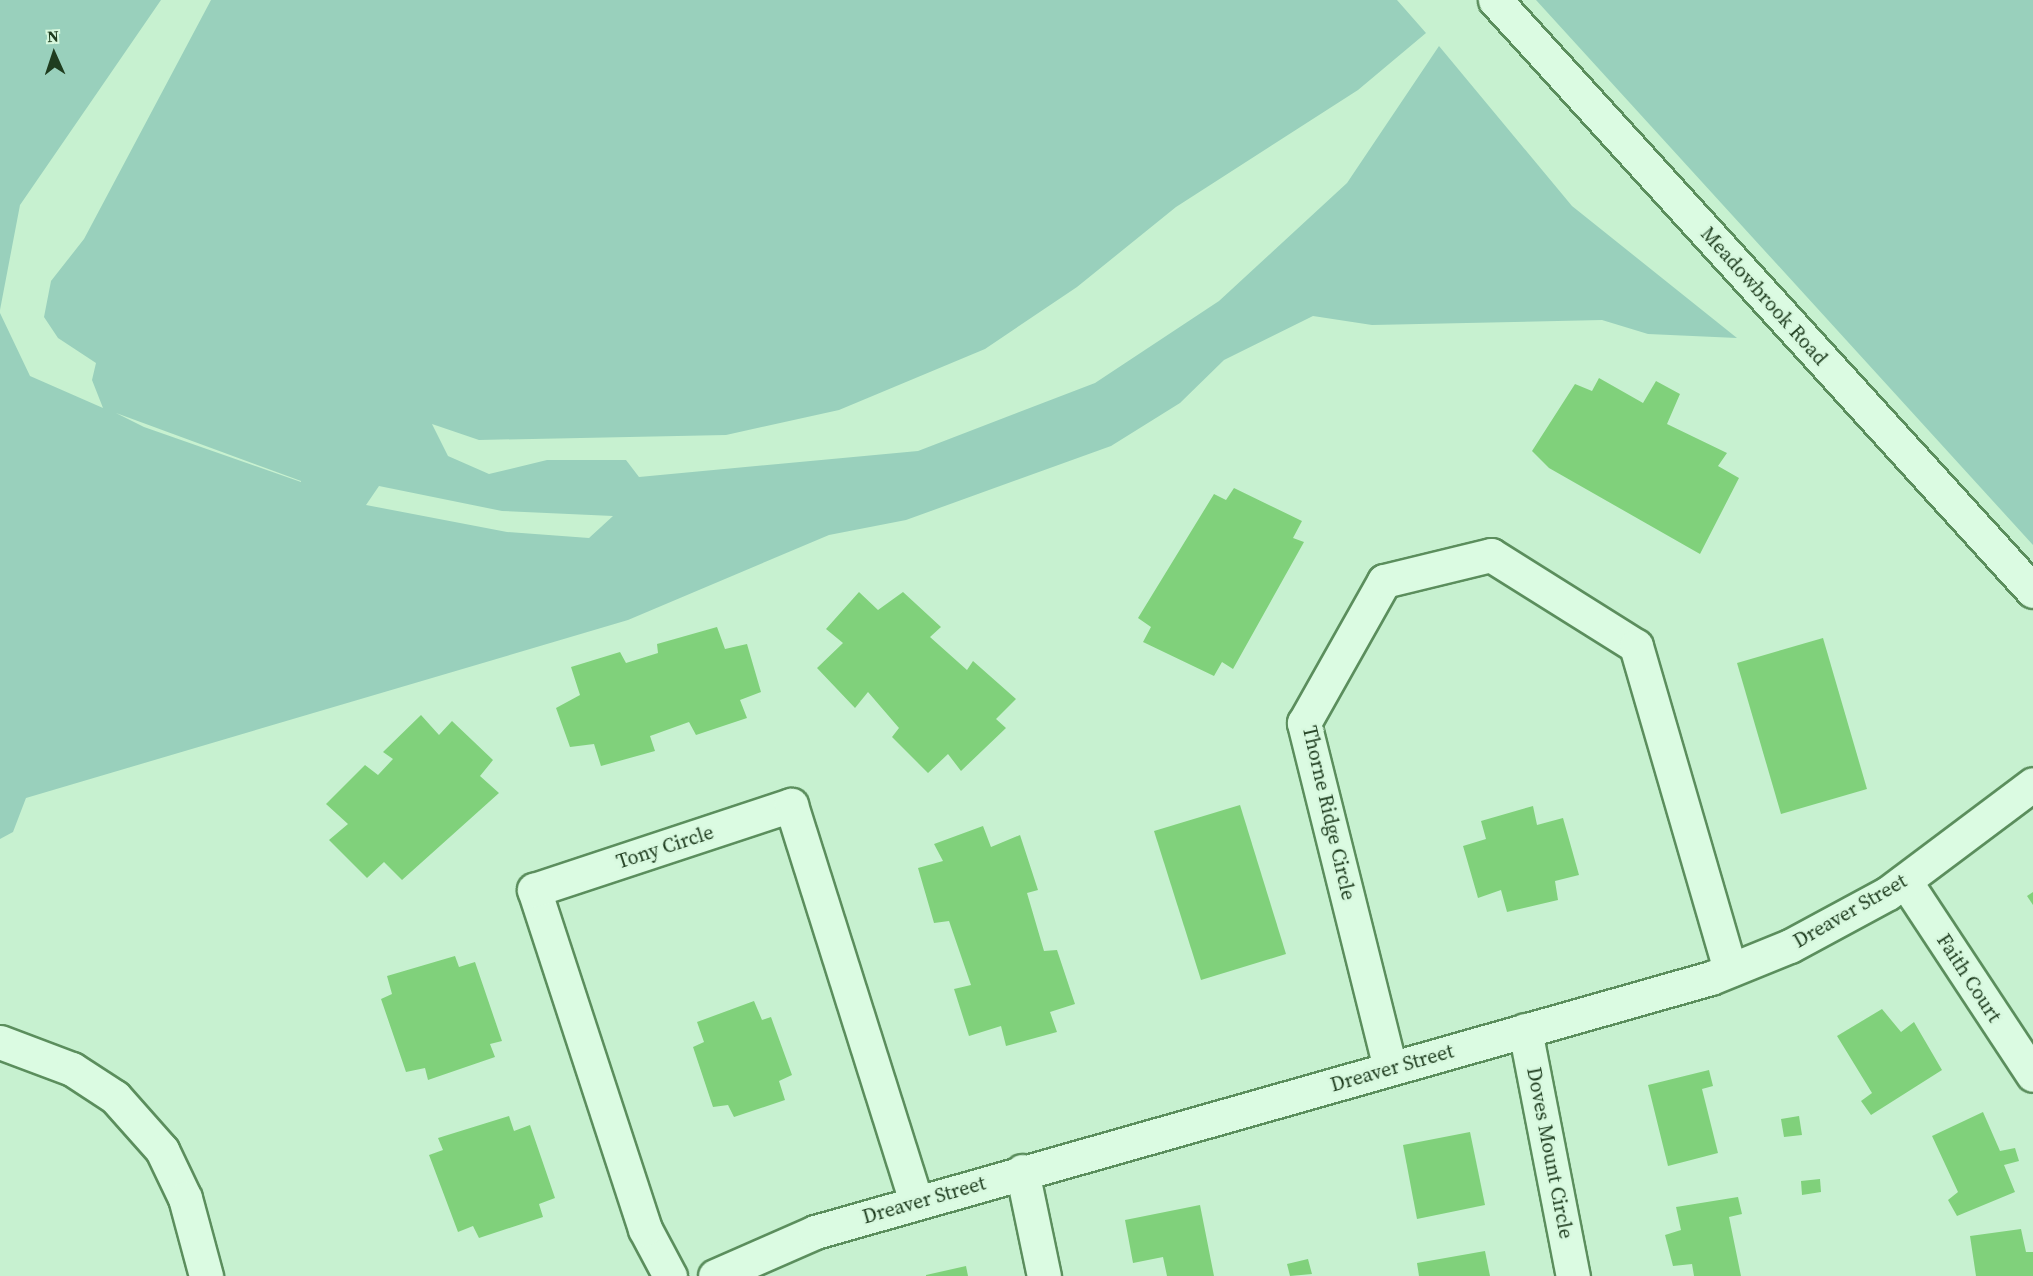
<!DOCTYPE html>
<html>
<head>
<meta charset="utf-8">
<style>
	body { margin:0 }
	#map { position:relative; width:2033px; height:1276px; overflow:hidden; background:#c7f1d0; font-family:"Source Serif 4",serif }
	div>[style] { position:absolute }
	.green>* { inset:0; background:#99d0bc }
	.building>* { inset:0; background:#80d17b }
	.roads { filter:drop-shadow(2px 0 #5b8e5d) drop-shadow(-2px 0 #5b8e5d) drop-shadow(0 2px #5b8e5d) drop-shadow(0 -2px #5b8e5d) }
	.street>* { height:33px; margin:-16.5px; padding:0 16.5px; transform-origin:16.5px; border-radius:16.5px; background:#dbfbe2 }
	.secondary>* { height:33px; margin:-16.5px; padding:0 16.5px; transform-origin:16.5px; border-radius:16.5px; background:#dbfbe2 }
	span { translate:-50% -50%; white-space:nowrap; text-align:center; line-height:1.15; -webkit-text-stroke:4.5px #d7f8de; paint-order:stroke }
	.street-label { font-size:20px; color:#1f3d1f }
	.north { position:absolute; left:24px; top:24px; width:60px; height:60px; -webkit-text-stroke:4px #d7f8de; paint-order:stroke; rotate:357deg; font-size:16px; font-weight:700; line-height:24px; text-align:center; color:#1f3d1f }
	.north::after { content:''; display:block; margin:auto; width:21px; height:27px; background:#1f3d1f; clip-path:polygon(50% 0,100% 100%,50% 72%,0 100%) }
</style>
</head>
<body>
<div id="map">
	<div class="green">
		<i style="clip-path:polygon(0 0,161px 0,20px 205px,0 310px)"></i>
		<i style="clip-path:polygon(evenodd,211px 0,1397px 0,1426px 33px,1358px 90px,1176px 207px,1077px 287px,985px 349px,839px 410px,726px 435px,479px 440px,432px 424px,448px 456px,489px 474px,547px 460px,626px 460px,639px 477px,918px 451px,1095px 383px,1219px 301px,1347px 183px,1439px 46px,1572px 206px,1737px 338px,1648px 334px,1602px 320px,1372px 325px,1313px 316px,1224px 360px,1180px 403px,1111px 446px,906px 520px,829px 535px,628px 620px,26px 798px,13px 832px,0 839px,0 313px,30px 376px,103px 408px,92px 380px,96px 363px,58px 338px,44px 317px,51px 281px,84px 239px,211px 0,116px 413px,301px 481px,301px 482px,144px 427px,116px 413px,211px 0,379px 486px,502px 511px,613px 516px,589px 538px,507px 532px,366px 505px,379px 486px)"></i>
		<i style="clip-path:polygon(1536px 0,2033px 0,2033px 546px,2033px 545px)"></i>
	</div>
	<div class="building">
		<i style="clip-path:polygon(1599px 378px,1643px 403px,1656px 381px,1680px 394px,1667px 424px,1727px 453px,1718px 466px,1739px 478px,1700px 554px,1549px 468px,1532px 451px,1575px 384px,1592px 391px)"></i>
		<i style="clip-path:polygon(1234px 488px,1302px 521px,1293px 538px,1304px 542px,1233px 669px,1222px 662px,1214px 676px,1143px 642px,1151px 627px,1138px 618px,1214px 494px,1226px 500px)"></i>
		<i style="clip-path:polygon(859px 592px,878px 610px,903px 592px,941px 627px,930px 637px,967px 670px,973px 661px,1016px 699px,996px 719px,1006px 728px,961px 771px,948px 754px,928px 773px,892px 737px,899px 728px,868px 692px,855px 708px,817px 668px,843px 643px,826px 629px)"></i>
		<i style="clip-path:polygon(717px 627px,725px 649px,747px 644px,761px 692px,740px 700px,747px 718px,696px 735px,689px 722px,650px 736px,655px 751px,601px 766px,594px 744px,570px 747px,556px 708px,580px 695px,571px 667px,620px 652px,626px 663px,658px 653px,657px 644px)"></i>
		<i style="clip-path:polygon(1823px 638px,1867px 789px,1781px 814px,1737px 663px)"></i>
		<i style="clip-path:polygon(421px 715px,439px 735px,452px 721px,493px 760px,480px 776px,499px 793px,402px 880px,384px 862px,367px 878px,329px 840px,348px 824px,326px 804px,365px 765px,378px 775px,393px 759px,383px 752px)"></i>
		<i style="clip-path:polygon(1240px 805px,1286px 954px,1201px 980px,1154px 831px)"></i>
		<i style="clip-path:polygon(1533px 806px,1537px 825px,1563px 818px,1579px 875px,1555px 881px,1558px 900px,1507px 912px,1501px 890px,1478px 898px,1463px 846px,1486px 839px,1481px 821px)"></i>
		<i style="clip-path:polygon(983px 826px,991px 847px,1020px 835px,1038px 890px,1027px 893px,1044px 951px,1057px 950px,1075px 1004px,1050px 1012px,1057px 1032px,1006px 1046px,1001px 1026px,969px 1036px,954px 989px,971px 985px,949px 921px,934px 923px,918px 868px,943px 861px,934px 844px)"></i>
		<i style="clip-path:polygon(2033px 892px,2033px 905px,2027px 896px)"></i>
		<i style="clip-path:polygon(455px 956px,459px 967px,475px 962px,502px 1041px,490px 1044px,495px 1057px,428px 1080px,425px 1068px,406px 1072px,381px 999px,392px 994px,387px 976px)"></i>
		<i style="clip-path:polygon(754px 1001px,762px 1020px,771px 1017px,792px 1075px,779px 1081px,785px 1100px,734px 1117px,728px 1105px,713px 1107px,693px 1047px,704px 1042px,697px 1022px)"></i>
		<i style="clip-path:polygon(1882px 1009px,1901px 1032px,1914px 1022px,1942px 1070px,1871px 1115px,1861px 1101px,1872px 1093px,1837px 1036px)"></i>
		<i style="clip-path:polygon(1709px 1070px,1713px 1086px,1702px 1089px,1718px 1153px,1668px 1166px,1648px 1085px)"></i>
		<i style="clip-path:polygon(1983px 1112px,2000px 1151px,2015px 1148px,2019px 1161px,2004px 1165px,2015px 1192px,1957px 1216px,1948px 1200px,1958px 1192px,1932px 1136px)"></i>
		<i style="clip-path:polygon(509px 1116px,514px 1131px,530px 1125px,555px 1198px,539px 1204px,543px 1217px,479px 1238px,473px 1226px,458px 1232px,429px 1155px,443px 1150px,438px 1138px)"></i>
		<i style="clip-path:polygon(1799px 1116px,1802px 1135px,1784px 1137px,1781px 1119px)"></i>
		<i style="clip-path:polygon(1470px 1132px,1485px 1205px,1417px 1219px,1403px 1145px)"></i>
		<i style="clip-path:polygon(1820px 1179px,1821px 1192px,1802px 1195px,1801px 1181px)"></i>
		<i style="clip-path:polygon(1738px 1197px,1742px 1214px,1729px 1217px,1741px 1276px,1694px 1276px,1692px 1264px,1673px 1266px,1665px 1235px,1681px 1230px,1676px 1207px)"></i>
		<i style="clip-path:polygon(1200px 1205px,1214px 1276px,1167px 1276px,1163px 1257px,1133px 1263px,1125px 1220px)"></i>
		<i style="clip-path:polygon(2021px 1229px,2026px 1252px,2033px 1252px,2033px 1276px,1976px 1276px,1970px 1236px)"></i>
		<i style="clip-path:polygon(1485px 1251px,1490px 1276px,1419px 1276px,1417px 1263px)"></i>
		<i style="clip-path:polygon(1308px 1259px,1312px 1274px,1290px 1276px,1287px 1264px)"></i>
		<i style="clip-path:polygon(966px 1266px,968px 1276px,926px 1276px,926px 1275px)"></i>
	</div>
	<div class="roads">
		<div class="street">
			<i style="left:1905px;top:881px;width:232px;rotate:56.6deg"></i>
			<i style="left:1525px;top:1030px;width:251px;rotate:79deg"></i>
			<i style="left:0;top:1042px;width:77px;rotate:20.6deg"></i>
			<i style="left:72px;top:1069px;width:51px;rotate:33.1deg"></i>
			<i style="left:115px;top:1097px;width:71px;rotate:48.4deg"></i>
			<i style="left:162px;top:1150px;width:53px;rotate:64.4deg"></i>
			<i style="left:185px;top:1198px;width:81px;rotate:74.9deg"></i>
			<i style="left:1390px;top:1068px;width:356px;rotate:-104deg"></i>
			<i style="left:1304px;top:723px;width:163px;rotate:-60.6deg"></i>
			<i style="left:1384px;top:581px;width:110px;rotate:-13.7deg"></i>
			<i style="left:1491px;top:555px;width:171px;rotate:32.1deg"></i>
			<i style="left:1636px;top:646px;width:337px;rotate:73.8deg"></i>
			<i style="left:1022px;top:1171px;width:107px;rotate:78.2deg"></i>
			<i style="left:670px;top:1276px;width:53px;rotate:-118deg"></i>
			<i style="left:645px;top:1229px;width:357px;rotate:-108.1deg"></i>
			<i style="left:534px;top:890px;width:271px;rotate:-18.3deg"></i>
			<i style="left:791px;top:805px;width:416px;rotate:72.5deg"></i>
			<i style="left:715px;top:1276px;width:109px;rotate:-23.7deg"></i>
			<i style="left:815px;top:1232px;width:931px;rotate:-15.83deg"></i>
			<i style="left:1711px;top:978px;width:85px;rotate:-22.1deg"></i>
			<i style="left:1790px;top:946px;width:111px;rotate:-28.4deg"></i>
			<i style="left:1888px;top:893px;width:181px;rotate:-36.9deg"></i>
		</div>
		<div class="secondary">
			<i style="left:1495px;top:0;width:799px;rotate:47.69deg"></i>
		</div>
	</div>
	<div class="street-label">
		<span style="left:1764px;top:296px;rotate:48deg">Meadowbrook Road</span>
		<span style="left:1329px;top:813px;rotate:77deg">Thorne Ridge Circle</span>
		<span style="left:665px;top:847px;rotate:-18deg">Tony Circle</span>
		<span style="left:1850px;top:911px;rotate:-30deg">Dreaver Street</span>
		<span style="left:1969px;top:978px;rotate:57deg">Faith Court</span>
		<span style="left:1392px;top:1068px;rotate:-16deg">Dreaver Street</span>
		<span style="left:1550px;top:1153px;rotate:79deg">Doves Mount Circle</span>
		<span style="left:924px;top:1200px;rotate:-16deg">Dreaver Street</span>
	</div>
	<div class="north">N</div>
</div>
</body>
</html>
